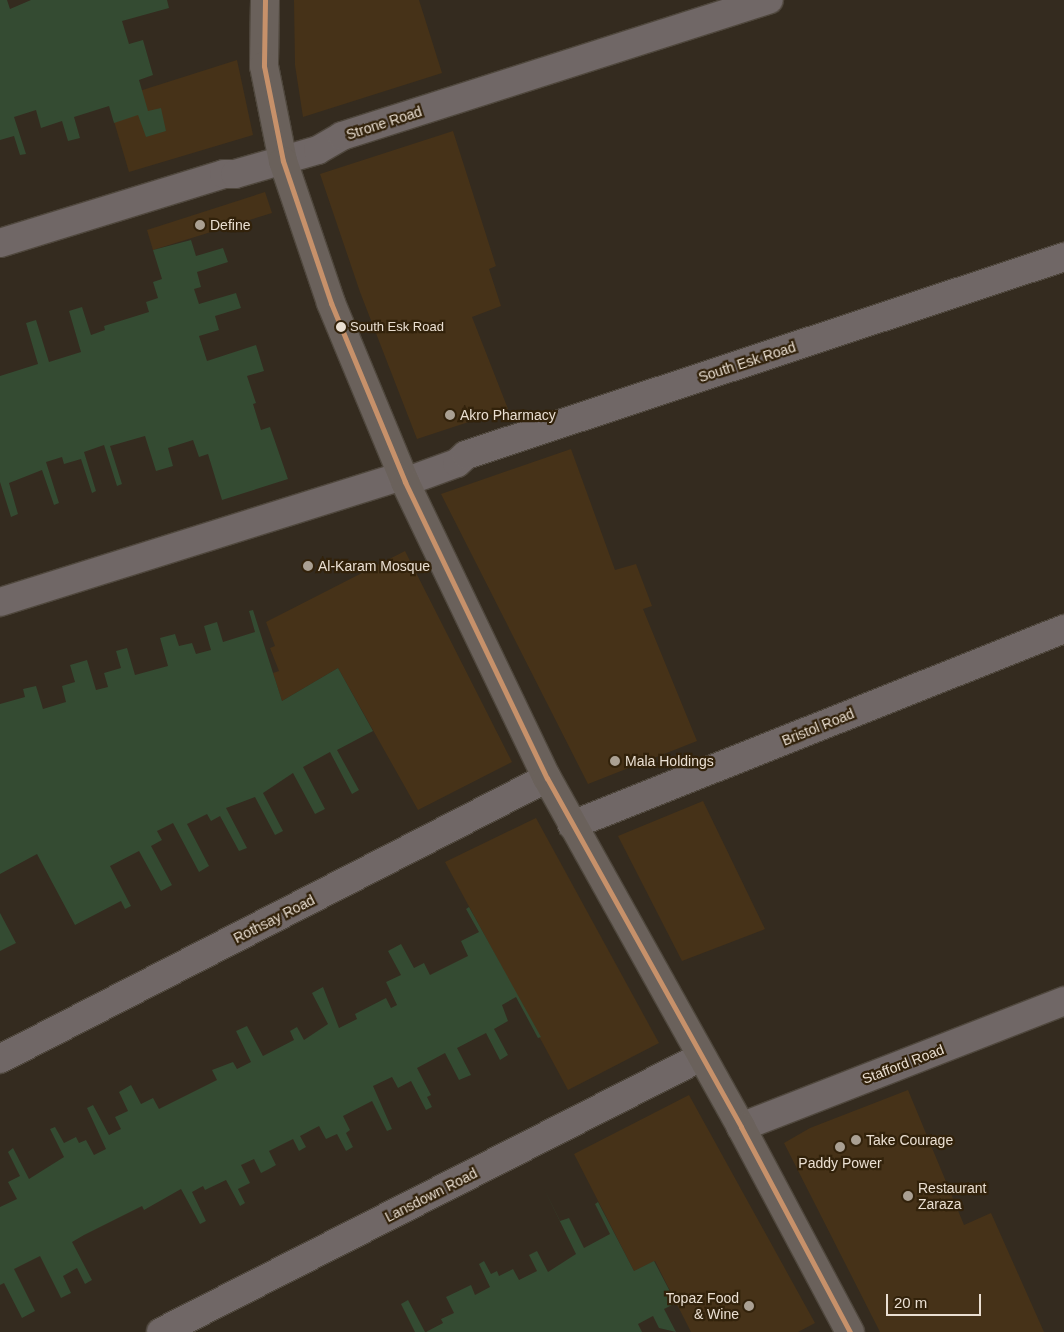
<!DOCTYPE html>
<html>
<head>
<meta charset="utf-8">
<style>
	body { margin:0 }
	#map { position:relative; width:1064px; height:1332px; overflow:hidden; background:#342b1f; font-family:Arial,sans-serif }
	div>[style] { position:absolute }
	.built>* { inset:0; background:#463218 }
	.green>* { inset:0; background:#344b32 }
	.roads { filter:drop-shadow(1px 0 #4f473d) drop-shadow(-1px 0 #4f473d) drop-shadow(0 1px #4f473d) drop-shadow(0 -1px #4f473d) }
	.minor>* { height:28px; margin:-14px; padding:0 14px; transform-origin:14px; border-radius:14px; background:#706766 }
	.secondary>* { height:28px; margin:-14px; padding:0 14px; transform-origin:14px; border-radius:14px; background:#6a615b }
	.bus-1>* { height:5px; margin:-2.5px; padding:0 2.5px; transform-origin:2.5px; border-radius:2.5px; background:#c7916a }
	.dots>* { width:14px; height:14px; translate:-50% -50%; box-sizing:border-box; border:2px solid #32220b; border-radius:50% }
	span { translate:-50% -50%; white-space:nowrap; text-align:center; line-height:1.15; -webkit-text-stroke:4.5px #32220b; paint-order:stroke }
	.bus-label { font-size:13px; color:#eadfd2 }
	.left { translate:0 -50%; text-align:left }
	.street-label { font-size:14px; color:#eadfd2 }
	.poi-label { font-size:14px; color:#eadfd2 }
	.right { translate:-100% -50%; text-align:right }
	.scale { position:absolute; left:886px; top:1294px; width:95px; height:22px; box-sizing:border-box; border:2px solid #eadfd2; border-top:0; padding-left:6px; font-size:15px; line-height:18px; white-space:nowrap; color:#eadfd2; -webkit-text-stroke:4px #32220b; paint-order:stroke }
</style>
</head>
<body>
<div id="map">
	<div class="built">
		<i style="clip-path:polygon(294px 0,419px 0,442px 73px,303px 117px,295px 65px)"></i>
		<i style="clip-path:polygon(237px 60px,253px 135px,129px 172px,108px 101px)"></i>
		<i style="clip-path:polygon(453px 131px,496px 266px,489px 269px,501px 306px,472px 317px,508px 409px,417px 439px,360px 292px,320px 174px)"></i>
		<i style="clip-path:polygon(265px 192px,272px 213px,153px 250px,147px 230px)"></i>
		<i style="clip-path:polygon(571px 449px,615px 570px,636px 564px,652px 606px,643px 609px,697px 741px,588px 784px,441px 494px)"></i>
		<i style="clip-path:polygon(405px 551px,512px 762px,418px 810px,338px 668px,282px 701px,273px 673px,279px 671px,270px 648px,275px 646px,266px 622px)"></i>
		<i style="clip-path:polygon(703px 801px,765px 929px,682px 961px,618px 836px)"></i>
		<i style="clip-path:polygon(536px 818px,659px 1043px,568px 1090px,445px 862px)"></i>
		<i style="clip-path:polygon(908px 1090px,964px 1225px,991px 1213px,1044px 1332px,880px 1332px,784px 1143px,810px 1128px)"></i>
		<i style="clip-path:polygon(689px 1095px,815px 1323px,798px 1332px,691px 1332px,655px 1261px,634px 1271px,574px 1154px)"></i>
	</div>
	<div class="green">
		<i style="clip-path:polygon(0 0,7px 0,10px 9px,31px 0,167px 0,169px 8px,122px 21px,129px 44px,143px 40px,153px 75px,139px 80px,148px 111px,161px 108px,166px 131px,146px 137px,138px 115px,114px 123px,109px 106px,74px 117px,80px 138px,68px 141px,62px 121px,41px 128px,36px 110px,14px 117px,26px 154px,20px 155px,14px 136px,0 140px)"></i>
		<i style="clip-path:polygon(191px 240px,196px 256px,223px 248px,228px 262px,197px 272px,201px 287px,194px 289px,199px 304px,236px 293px,241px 308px,215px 316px,219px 330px,199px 336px,207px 361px,256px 345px,264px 371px,247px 376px,256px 403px,253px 404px,261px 430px,270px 427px,288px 479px,222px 500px,208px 454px,199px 457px,193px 440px,168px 448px,173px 466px,156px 471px,145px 436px,110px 446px,122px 484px,117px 486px,104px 445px,84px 452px,96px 491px,92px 493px,81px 459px,64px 464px,62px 457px,46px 462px,59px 503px,54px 505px,42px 470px,9px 483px,18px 514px,11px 517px,0 482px,0 376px,38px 364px,26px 323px,36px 320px,49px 362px,81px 352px,69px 311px,82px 307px,91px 335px,105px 330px,104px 326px,149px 312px,146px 302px,158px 298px,153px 282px,162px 279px,153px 250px)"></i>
		<i style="clip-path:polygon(253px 610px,282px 701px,338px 668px,373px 731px,337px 750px,359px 790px,352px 794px,330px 752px,303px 767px,325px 809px,315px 814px,293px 773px,263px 793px,283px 831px,275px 835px,255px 797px,226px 808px,247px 848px,239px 851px,220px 816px,211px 821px,207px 814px,187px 824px,209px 866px,199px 872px,173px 823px,157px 831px,162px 840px,151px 846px,172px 885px,161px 891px,139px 851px,110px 866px,131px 906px,125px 909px,121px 901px,75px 925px,37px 854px,0 874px,0 704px,25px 697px,23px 689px,36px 686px,43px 709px,66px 702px,62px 686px,75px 682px,70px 665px,87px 660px,96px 690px,108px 687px,104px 673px,121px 668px,116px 651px,127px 648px,135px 675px,168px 666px,160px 638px,175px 634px,179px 646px,192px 643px,196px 654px,211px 650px,204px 626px,217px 622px,223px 642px,255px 632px,249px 611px)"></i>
		<i style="clip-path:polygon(469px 907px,541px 1037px,538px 1038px,516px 997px,502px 1005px,508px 1021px,494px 1029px,508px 1055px,500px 1060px,486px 1033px,457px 1048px,471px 1075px,459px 1080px,445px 1053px,417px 1068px,431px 1095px,427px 1097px,432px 1107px,426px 1110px,411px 1081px,398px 1088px,392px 1077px,373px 1086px,392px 1129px,387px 1131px,372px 1101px,343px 1116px,350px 1130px,346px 1133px,353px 1147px,346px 1151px,337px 1134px,326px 1139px,319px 1126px,300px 1136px,306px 1147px,299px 1151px,293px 1139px,269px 1151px,276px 1165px,269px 1169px,261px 1173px,254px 1159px,241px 1165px,250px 1183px,238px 1189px,245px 1203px,240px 1206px,226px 1180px,205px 1190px,203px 1186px,192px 1192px,206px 1221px,200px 1224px,181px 1189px,144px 1210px,142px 1206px,84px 1235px,72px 1242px,92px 1280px,85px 1284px,77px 1268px,63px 1276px,71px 1293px,61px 1298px,40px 1256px,14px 1269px,35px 1311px,22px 1318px,4px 1283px,0 1285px,0 1207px,17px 1199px,8px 1182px,20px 1176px,8px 1152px,13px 1148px,29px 1179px,64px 1157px,50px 1129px,55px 1127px,64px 1143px,76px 1137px,79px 1143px,86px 1140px,94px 1155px,106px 1149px,87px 1108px,93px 1105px,109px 1135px,121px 1129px,115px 1117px,128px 1111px,119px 1092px,131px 1085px,141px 1104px,153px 1098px,159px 1109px,217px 1080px,212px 1070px,233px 1062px,237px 1069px,251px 1062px,236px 1031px,247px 1026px,263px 1056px,294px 1040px,290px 1031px,297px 1027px,304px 1040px,328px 1024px,312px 993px,323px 987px,339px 1028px,357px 1019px,355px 1014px,386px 998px,391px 1008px,397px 1005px,386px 982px,401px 975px,388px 951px,401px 944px,414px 968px,424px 963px,430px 975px,468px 956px,461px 941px,479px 932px,466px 909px)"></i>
		<i style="clip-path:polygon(0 913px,16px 943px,0 951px)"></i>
		<i style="clip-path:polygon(543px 1187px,560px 1221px,569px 1218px,584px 1248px,610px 1234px,595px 1204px,598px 1202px,634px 1271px,654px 1261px,676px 1303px,664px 1309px,676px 1332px,659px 1328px,653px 1316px,638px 1324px,642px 1332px,426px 1332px,443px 1323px,433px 1304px,441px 1319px,454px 1313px,446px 1297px,471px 1285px,475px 1295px,490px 1287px,479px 1264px,484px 1261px,491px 1274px,497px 1271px,499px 1276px,513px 1269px,519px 1280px,537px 1271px,529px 1255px,537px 1251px,548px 1272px,576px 1254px)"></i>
		<i style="clip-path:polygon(408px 1300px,425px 1332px,415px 1332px,401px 1304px)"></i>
	</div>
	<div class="roads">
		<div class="minor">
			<i style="left:0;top:243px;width:234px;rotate:-17.1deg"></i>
			<i style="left:224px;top:174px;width:11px"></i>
			<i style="left:235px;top:174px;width:86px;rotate:-16.1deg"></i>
			<i style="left:318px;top:150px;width:28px;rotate:-30deg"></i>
			<i style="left:342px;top:136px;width:448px;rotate:-17.7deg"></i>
			<i style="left:405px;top:482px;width:55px;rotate:-20.1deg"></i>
			<i style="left:457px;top:463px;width:12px;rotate:-42deg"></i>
			<i style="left:466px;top:455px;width:630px;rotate:-18.32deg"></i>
			<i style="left:0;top:602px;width:421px;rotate:-17.4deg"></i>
			<i style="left:572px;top:825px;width:530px;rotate:-21.72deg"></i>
			<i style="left:0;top:1059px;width:615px;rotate:-27.19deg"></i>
			<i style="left:741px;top:1127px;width:347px;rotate:-21.3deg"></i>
			<i style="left:161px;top:1332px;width:606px;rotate:-26.99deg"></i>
		</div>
		<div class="secondary">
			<i style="left:265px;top:0;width:66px;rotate:90.9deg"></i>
			<i style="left:264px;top:66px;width:97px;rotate:78.7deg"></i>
			<i style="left:283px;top:161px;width:150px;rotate:71.3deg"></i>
			<i style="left:331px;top:303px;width:194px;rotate:67.5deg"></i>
			<i style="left:405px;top:482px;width:328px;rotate:64.4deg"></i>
			<i style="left:547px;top:778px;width:399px;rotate:60.9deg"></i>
			<i style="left:741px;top:1127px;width:232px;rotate:62deg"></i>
		</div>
	</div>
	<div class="bus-1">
		<i style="left:265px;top:0;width:66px;rotate:90.9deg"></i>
		<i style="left:264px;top:66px;width:97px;rotate:78.7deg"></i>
		<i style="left:283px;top:161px;width:150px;rotate:71.3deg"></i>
		<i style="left:331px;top:303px;width:194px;rotate:67.5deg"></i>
		<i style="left:405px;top:482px;width:328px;rotate:64.4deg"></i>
		<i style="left:547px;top:778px;width:399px;rotate:60.9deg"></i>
		<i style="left:741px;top:1127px;width:232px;rotate:62deg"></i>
	</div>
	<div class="dots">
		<i style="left:200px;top:225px;background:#aaa093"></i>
		<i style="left:341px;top:327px;background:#eadfd2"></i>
		<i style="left:450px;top:415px;background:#aaa093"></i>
		<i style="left:308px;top:566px;background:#aaa093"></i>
		<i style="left:615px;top:761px;background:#aaa093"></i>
		<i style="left:856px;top:1140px;background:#aaa093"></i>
		<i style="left:840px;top:1147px;background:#aaa093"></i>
		<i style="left:908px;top:1196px;background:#aaa093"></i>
		<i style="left:749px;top:1306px;background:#aaa093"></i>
	</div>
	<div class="bus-label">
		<span class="left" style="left:350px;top:327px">South Esk Road</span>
	</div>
	<div class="street-label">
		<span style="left:384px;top:123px;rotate:-18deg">Strone Road</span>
		<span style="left:747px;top:362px;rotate:-18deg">South Esk Road</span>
		<span style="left:818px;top:727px;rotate:-22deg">Bristol Road</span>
		<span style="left:274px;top:919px;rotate:-27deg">Rothsay Road</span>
		<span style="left:903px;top:1064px;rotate:-21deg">Stafford Road</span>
		<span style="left:431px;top:1195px;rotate:-27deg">Lansdown Road</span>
	</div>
	<div class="poi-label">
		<span class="left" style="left:210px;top:225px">Define</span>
		<span class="left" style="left:460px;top:415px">Akro Pharmacy</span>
		<span class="left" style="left:318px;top:566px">Al-Karam Mosque</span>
		<span class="left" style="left:625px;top:761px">Mala Holdings</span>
		<span class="left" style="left:866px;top:1140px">Take Courage</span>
		<span style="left:840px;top:1163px">Paddy Power</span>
		<span class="left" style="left:918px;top:1196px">Restaurant<br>Zaraza</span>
		<span class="right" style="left:739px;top:1306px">Topaz Food<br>&amp; Wine</span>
	</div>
	<div class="scale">20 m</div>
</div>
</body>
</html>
